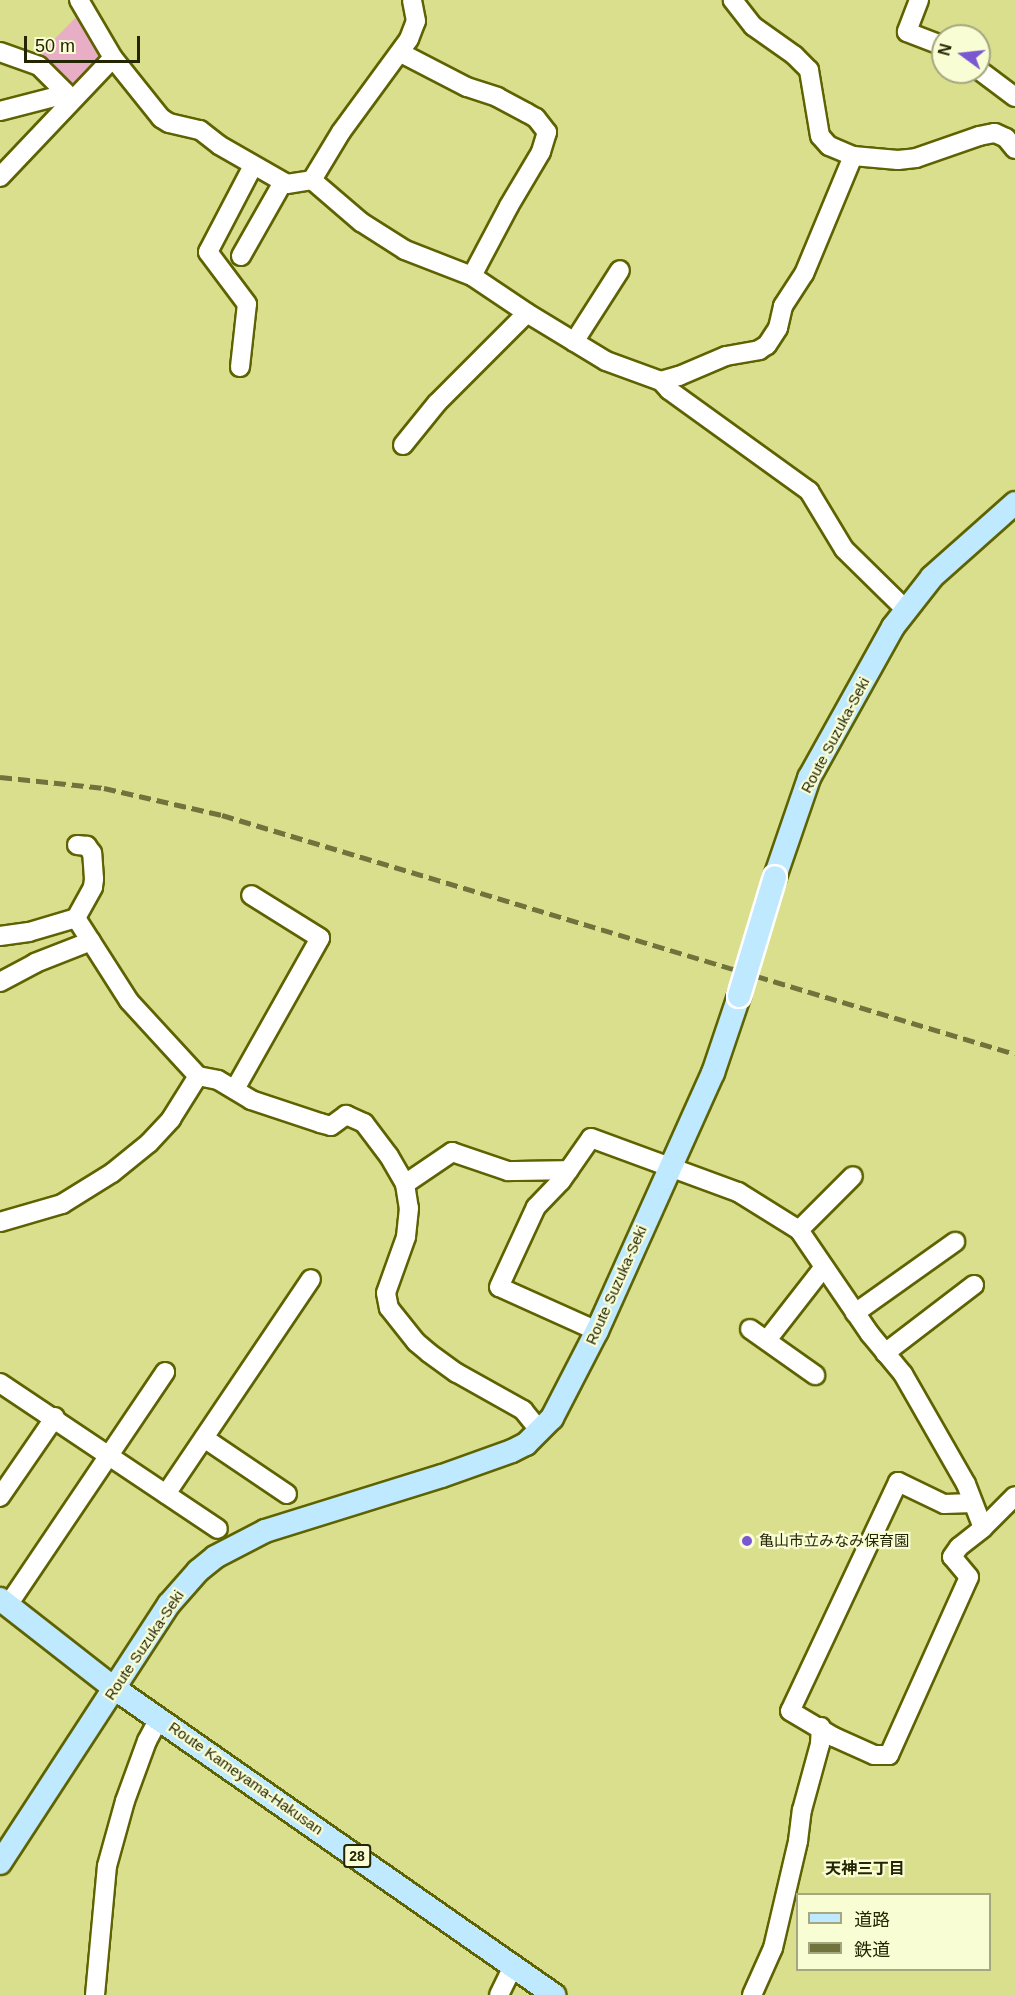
<!DOCTYPE html>
<html>
<head>
<meta charset="utf-8">
<style>
	body { margin:0 }
	#map { position:relative; width:1015px; height:1995px; overflow:hidden; background:#d9df8c; font-family:Helvetica,"Noto Sans JP",sans-serif }
	div>[style] { position:absolute }
	.green>* { inset:0; background:#e8aec6 }
	.roads { filter:drop-shadow(2px 0 #5e6200) drop-shadow(-2px 0 #5e6200) drop-shadow(0 2px #5e6200) drop-shadow(0 -2px #5e6200) }
	.minor>* { height:18px; margin:-9px; padding:0 9px; transform-origin:9px; border-radius:9px; background:#fff }
	.major>* { height:22px; margin:-11px; padding:0 11px; transform-origin:11px; border-radius:11px; background:#bfe9fe }
	.rail>* { height:4.5px; margin-top:-2.25px; transform-origin:0; background:repeating-linear-gradient(90deg,#70733c 0 12px,transparent 0 18px) }
	.bridges { filter:drop-shadow(2px 0 #fff) drop-shadow(-2px 0 #fff) drop-shadow(0 2px #fff) drop-shadow(0 -2px #fff) }
	.major-bridge>* { height:22px; margin:-11px; padding:0 11px; transform-origin:11px; border-radius:11px; background:#bfe9fe }
	.dots>* { width:16px; height:16px; translate:-50% -50%; box-sizing:border-box; border:3px solid #f9fdd4; border-radius:50% }
	span { translate:-50% -50%; white-space:nowrap; text-align:center; line-height:1.15; -webkit-text-stroke:4.5px #f9fdd4; paint-order:stroke }
	.shield-label span { padding:2px 4px; background:#f9fdd4; border:2px solid; border-radius:4px; -webkit-text-stroke-width:0 }
	.shield-label { font-size:14px; color:#242503; font-weight:700 }
	.street-label { font-size:15px; color:#242503 }
	.poi-label { font-size:15px; color:#242503 }
	.left { translate:0 -50%; text-align:left }
	.neighbourhood-label { font-size:16px; color:#242503; font-weight:700 }
	.legend { position:absolute; left:796px; top:1893px; width:195px; height:78px; box-sizing:border-box; background:#f9fdd4; border:2px solid #a4a780; margin:0; padding:8px 10px; list-style:none; font-size:18px; color:#242503 }
	.legend li { display:flex; align-items:center; gap:12px; height:30px }
	.legend b { width:30px; border:2px solid #a4a780 }
	.north { position:absolute; left:931px; top:24px; width:60px; height:60px; box-sizing:border-box; background:#f9fdd4; border:2px solid #a4a780; border-radius:50%; rotate:285deg; font-size:16px; font-weight:700; line-height:24px; text-align:center; color:#242503 }
	.north::after { content:''; display:block; margin:auto; width:21px; height:27px; background:#7958d2; clip-path:polygon(50% 0,100% 100%,50% 72%,0 100%) }
	.scale { position:absolute; left:24px; top:36px; width:116px; height:27px; box-sizing:border-box; border:3px solid #242503; border-top:0; padding-left:8px; font-size:18px; line-height:21px; white-space:nowrap; color:#242503; -webkit-text-stroke:4px #f9fdd4; paint-order:stroke }
</style>
</head>
<body>
<div id="map">
	<div class="green">
		<i style="clip-path:polygon(81px 12px,103px 58px,80px 81px,68px 87px,38px 56px)"></i>
	</div>
	<div class="roads">
		<div class="minor">
			<i style="left:79px;top:0;width:67px;rotate:59.6deg"></i>
			<i style="left:113px;top:58px;width:77px;rotate:51.3deg"></i>
			<i style="left:161px;top:118px;width:9px;rotate:32deg"></i>
			<i style="left:169px;top:123px;width:32px;rotate:13deg"></i>
			<i style="left:200px;top:130px;width:24px;rotate:38deg"></i>
			<i style="left:219px;top:145px;width:78px;rotate:29.8deg"></i>
			<i style="left:287px;top:184px;width:25px;rotate:-9deg"></i>
			<i style="left:312px;top:180px;width:65px;rotate:40.6deg"></i>
			<i style="left:361px;top:222px;width:52px;rotate:32.5deg"></i>
			<i style="left:405px;top:250px;width:72px;rotate:21.2deg"></i>
			<i style="left:472px;top:276px;width:66px;rotate:33.9deg"></i>
			<i style="left:527px;top:313px;width:92px;rotate:31.3deg"></i>
			<i style="left:606px;top:361px;width:59px;rotate:20deg"></i>
			<i style="left:661px;top:381px;width:12px;rotate:48deg"></i>
			<i style="left:669px;top:390px;width:173px;rotate:35.8deg"></i>
			<i style="left:809px;top:491px;width:68px;rotate:58.9deg"></i>
			<i style="left:844px;top:549px;width:86px;rotate:44.5deg"></i>
			<i style="left:919px;top:0;width:34px;rotate:111deg"></i>
			<i style="left:907px;top:32px;width:39px;rotate:21deg"></i>
			<i style="left:0;top:52px;width:41px;rotate:19.7deg"></i>
			<i style="left:39px;top:66px;width:47px;rotate:45deg"></i>
			<i style="left:401px;top:53px;width:74px;rotate:27.3deg"></i>
			<i style="left:467px;top:87px;width:32px;rotate:18deg"></i>
			<i style="left:497px;top:97px;width:34px;rotate:28deg"></i>
			<i style="left:527px;top:113px;width:10px;rotate:29deg"></i>
			<i style="left:536px;top:118px;width:18px;rotate:52deg"></i>
			<i style="left:547px;top:132px;width:21px;rotate:107deg"></i>
			<i style="left:541px;top:152px;width:63px;rotate:120.7deg"></i>
			<i style="left:509px;top:206px;width:79px;rotate:117.9deg"></i>
			<i style="left:979px;top:70px;width:45px;rotate:36.9deg"></i>
			<i style="left:0;top:111px;width:68px;rotate:-14.4deg"></i>
			<i style="left:853px;top:156px;width:45px;rotate:5.1deg"></i>
			<i style="left:898px;top:160px;width:18px;rotate:-6deg"></i>
			<i style="left:916px;top:158px;width:67px;rotate:-19.2deg"></i>
			<i style="left:979px;top:136px;width:16px;rotate:-11deg"></i>
			<i style="left:995px;top:133px;width:12px;rotate:24deg"></i>
			<i style="left:1006px;top:138px;width:14px;rotate:51deg"></i>
			<i style="left:0;top:177px;width:164px;rotate:-46.5deg"></i>
			<i style="left:312px;top:180px;width:56px;rotate:-58.9deg"></i>
			<i style="left:341px;top:132px;width:115px;rotate:-53.8deg"></i>
			<i style="left:409px;top:39px;width:19px;rotate:-69deg"></i>
			<i style="left:416px;top:21px;width:21px;rotate:-101deg"></i>
			<i style="left:241px;top:256px;width:85px;rotate:-60.4deg"></i>
			<i style="left:574px;top:342px;width:85px;rotate:-57.4deg"></i>
			<i style="left:240px;top:367px;width:63px;rotate:-83.7deg"></i>
			<i style="left:247px;top:304px;width:65px;rotate:-126.9deg"></i>
			<i style="left:208px;top:252px;width:97px;rotate:-62.4deg"></i>
			<i style="left:661px;top:381px;width:19px;rotate:-16deg"></i>
			<i style="left:679px;top:376px;width:51px;rotate:-23.1deg"></i>
			<i style="left:726px;top:356px;width:34px;rotate:-10deg"></i>
			<i style="left:759px;top:350px;width:9px;rotate:-32deg"></i>
			<i style="left:767px;top:345px;width:20px;rotate:-57deg"></i>
			<i style="left:778px;top:328px;width:23px;rotate:-77deg"></i>
			<i style="left:783px;top:306px;width:38px;rotate:-57deg"></i>
			<i style="left:804px;top:274px;width:128px;rotate:-67.4deg"></i>
			<i style="left:853px;top:156px;width:26px;rotate:-157deg"></i>
			<i style="left:829px;top:146px;width:13px;rotate:-132deg"></i>
			<i style="left:820px;top:136px;width:67px;rotate:-99.5deg"></i>
			<i style="left:809px;top:70px;width:21px;rotate:-135deg"></i>
			<i style="left:794px;top:55px;width:50px;rotate:-144.7deg"></i>
			<i style="left:753px;top:26px;width:33px;rotate:-128deg"></i>
			<i style="left:403px;top:445px;width:54px;rotate:-51deg"></i>
			<i style="left:437px;top:403px;width:127px;rotate:-45deg"></i>
			<i style="left:76px;top:918px;width:35px;rotate:-61deg"></i>
			<i style="left:93px;top:887px;width:8px;rotate:-83deg"></i>
			<i style="left:94px;top:879px;width:26px;rotate:-94deg"></i>
			<i style="left:92px;top:853px;width:9px;rotate:-126deg"></i>
			<i style="left:87px;top:846px;width:10px;rotate:-174deg"></i>
			<i style="left:0;top:936px;width:29px;rotate:-8deg"></i>
			<i style="left:29px;top:932px;width:49px;rotate:-16.6deg"></i>
			<i style="left:76px;top:918px;width:98px;rotate:57.4deg"></i>
			<i style="left:129px;top:1001px;width:102px;rotate:47.4deg"></i>
			<i style="left:198px;top:1076px;width:20px;rotate:11deg"></i>
			<i style="left:218px;top:1080px;width:39px;rotate:31deg"></i>
			<i style="left:251px;top:1100px;width:73px;rotate:18.4deg"></i>
			<i style="left:320px;top:1123px;width:11px;rotate:15deg"></i>
			<i style="left:331px;top:1126px;width:19px;rotate:-36deg"></i>
			<i style="left:346px;top:1115px;width:20px;rotate:24deg"></i>
			<i style="left:364px;top:1123px;width:41px;rotate:52.9deg"></i>
			<i style="left:389px;top:1156px;width:32px;rotate:60deg"></i>
			<i style="left:405px;top:1184px;width:24px;rotate:81deg"></i>
			<i style="left:409px;top:1208px;width:29px;rotate:96deg"></i>
			<i style="left:406px;top:1237px;width:59px;rotate:109.7deg"></i>
			<i style="left:386px;top:1293px;width:15px;rotate:79deg"></i>
			<i style="left:389px;top:1308px;width:43px;rotate:51.5deg"></i>
			<i style="left:416px;top:1342px;width:17px;rotate:40deg"></i>
			<i style="left:429px;top:1353px;width:34px;rotate:36deg"></i>
			<i style="left:457px;top:1373px;width:76px;rotate:29.3deg"></i>
			<i style="left:523px;top:1410px;width:27px;rotate:51deg"></i>
			<i style="left:0;top:982px;width:40px;rotate:-28deg"></i>
			<i style="left:35px;top:963px;width:60px;rotate:-21.4deg"></i>
			<i style="left:235px;top:1089px;width:173px;rotate:-60.6deg"></i>
			<i style="left:320px;top:938px;width:81px;rotate:-148.1deg"></i>
			<i style="left:405px;top:1184px;width:57px;rotate:-34.2deg"></i>
			<i style="left:452px;top:1152px;width:59px;rotate:18.7deg"></i>
			<i style="left:508px;top:1171px;width:61px;rotate:-0.9deg"></i>
			<i style="left:0;top:1222px;width:65px;rotate:-16.2deg"></i>
			<i style="left:62px;top:1204px;width:59px;rotate:-31.8deg"></i>
			<i style="left:112px;top:1173px;width:48px;rotate:-39deg"></i>
			<i style="left:149px;top:1143px;width:33px;rotate:-47deg"></i>
			<i style="left:171px;top:1119px;width:51px;rotate:-57.9deg"></i>
			<i style="left:799px;top:1230px;width:76px;rotate:-45deg"></i>
			<i style="left:855px;top:1313px;width:123px;rotate:-35.4deg"></i>
			<i style="left:750px;top:1329px;width:80px;rotate:35.3deg"></i>
			<i style="left:597px;top:1331px;width:107px;rotate:-155.8deg"></i>
			<i style="left:499px;top:1287px;width:88px;rotate:-65.2deg"></i>
			<i style="left:536px;top:1207px;width:36px;rotate:-46deg"></i>
			<i style="left:561px;top:1181px;width:52px;rotate:-55.1deg"></i>
			<i style="left:591px;top:1138px;width:157px;rotate:20.2deg"></i>
			<i style="left:738px;top:1192px;width:72px;rotate:31.9deg"></i>
			<i style="left:799px;top:1230px;width:126px;rotate:55.7deg"></i>
			<i style="left:870px;top:1334px;width:52px;rotate:50.5deg"></i>
			<i style="left:903px;top:1374px;width:127px;rotate:60.2deg"></i>
			<i style="left:966px;top:1484px;width:47px;rotate:68.9deg"></i>
			<i style="left:767px;top:1340px;width:91px;rotate:-52.1deg"></i>
			<i style="left:885px;top:1353px;width:112px;rotate:-37.4deg"></i>
			<i style="left:0;top:1383px;width:262px;rotate:33.8deg"></i>
			<i style="left:204px;top:1438px;width:100px;rotate:34deg"></i>
			<i style="left:166px;top:1494px;width:259px;rotate:-56deg"></i>
			<i style="left:0;top:1497px;width:97px;rotate:-55.5deg"></i>
			<i style="left:973px;top:1503px;width:29px;rotate:178deg"></i>
			<i style="left:944px;top:1504px;width:51px;rotate:-154.4deg"></i>
			<i style="left:898px;top:1482px;width:253px;rotate:115.2deg"></i>
			<i style="left:790px;top:1711px;width:51px;rotate:30.6deg"></i>
			<i style="left:834px;top:1737px;width:44px;rotate:24.2deg"></i>
			<i style="left:874px;top:1755px;width:15px"></i>
			<i style="left:889px;top:1755px;width:195px;rotate:-65.8deg"></i>
			<i style="left:969px;top:1577px;width:26px;rotate:-130deg"></i>
			<i style="left:952px;top:1557px;width:12px;rotate:-55deg"></i>
			<i style="left:959px;top:1547px;width:31px;rotate:-38deg"></i>
			<i style="left:983px;top:1528px;width:45px;rotate:-45deg"></i>
			<i style="left:8px;top:1605px;width:281px;rotate:-56deg"></i>
			<i style="left:95px;top:1995px;width:130px;rotate:-84.7deg"></i>
			<i style="left:107px;top:1866px;width:67px;rotate:-74.5deg"></i>
			<i style="left:125px;top:1801px;width:64px;rotate:-69.9deg"></i>
			<i style="left:147px;top:1741px;width:26px;rotate:-62deg"></i>
			<i style="left:499px;top:1995px;width:32px;rotate:-64deg"></i>
			<i style="left:752px;top:1995px;width:51px;rotate:-65.9deg"></i>
			<i style="left:773px;top:1948px;width:110px;rotate:-76.8deg"></i>
			<i style="left:798px;top:1841px;width:31px;rotate:-83deg"></i>
			<i style="left:802px;top:1810px;width:68px;rotate:-74.7deg"></i>
			<i style="left:820px;top:1744px;width:17px;rotate:-87deg"></i>
		</div>
		<div class="major">
			<i style="left:775px;top:877px;width:105px;rotate:-71deg"></i>
			<i style="left:809px;top:778px;width:173px;rotate:-60.9deg"></i>
			<i style="left:893px;top:627px;width:63px;rotate:-52deg"></i>
			<i style="left:932px;top:577px;width:111px;rotate:-41.7deg"></i>
			<i style="left:0;top:1599px;width:145px;rotate:38deg"></i>
			<i style="left:114px;top:1688px;width:537px;rotate:34.9deg"></i>
			<i style="left:0;top:1863px;width:309px;rotate:-56.9deg"></i>
			<i style="left:169px;top:1604px;width:44px;rotate:-48.7deg"></i>
			<i style="left:198px;top:1571px;width:22px;rotate:-39deg"></i>
			<i style="left:215px;top:1557px;width:56px;rotate:-27.5deg"></i>
			<i style="left:265px;top:1531px;width:185px;rotate:-17.3deg"></i>
			<i style="left:442px;top:1476px;width:74px;rotate:-19.7deg"></i>
			<i style="left:512px;top:1451px;width:16px;rotate:-27deg"></i>
			<i style="left:526px;top:1444px;width:37px;rotate:-45deg"></i>
			<i style="left:552px;top:1418px;width:98px;rotate:-62.7deg"></i>
			<i style="left:597px;top:1331px;width:283px;rotate:-65.8deg"></i>
			<i style="left:713px;top:1073px;width:81px;rotate:-71.3deg"></i>
		</div>
	</div>
	<div class="rail">
		<i style="left:0;top:777px;width:105px;rotate:6deg"></i>
		<i style="left:104px;top:788px;width:121px;rotate:12.9deg"></i>
		<i style="left:222px;top:815px;width:828px;rotate:16.77deg"></i>
	</div>
	<div class="bridges">
		<div class="major-bridge">
			<i style="left:739px;top:996px;width:124px;rotate:-73.2deg"></i>
		</div>
	</div>
	<div class="dots">
		<i style="left:747px;top:1541px;background:#7958d2"></i>
	</div>
	<div class="shield-label">
		<span style="left:357px;top:1856px">28</span>
	</div>
	<div class="street-label">
		<span style="left:835px;top:735px;rotate:-62deg">Route Suzuka-Seki</span>
		<span style="left:616px;top:1285px;rotate:-66deg">Route Suzuka-Seki</span>
		<span style="left:144px;top:1645px;rotate:-56deg">Route Suzuka-Seki</span>
		<span style="left:246px;top:1778px;rotate:35deg">Route Kameyama-Hakusan</span>
	</div>
	<div class="poi-label">
		<span class="left" style="left:759px;top:1541px">亀山市立みなみ保育園</span>
	</div>
	<div class="neighbourhood-label">
		<span style="left:865px;top:1869px">天神三丁目</span>
	</div>
	<ul class="legend">
	<li><b style="height:8px;background:#bfe9fe"></b>道路</li>
	<li><b style="height:8px;background:#70733c"></b>鉄道</li>
	</ul>
	<div class="north">N</div>
	<div class="scale">50 m</div>
</div>
</body>
</html>
